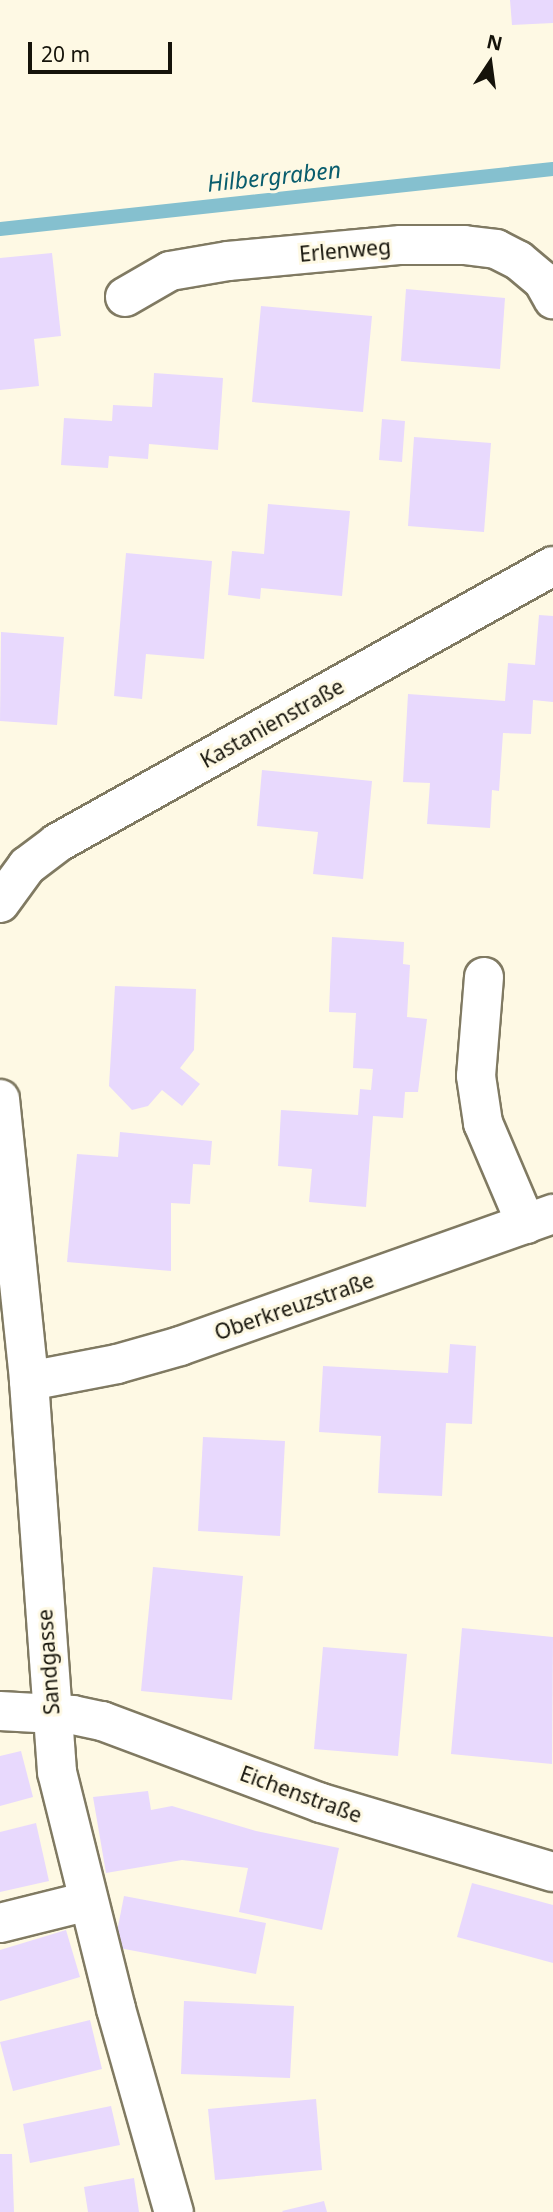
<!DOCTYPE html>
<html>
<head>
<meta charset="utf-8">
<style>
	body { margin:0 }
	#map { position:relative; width:553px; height:2212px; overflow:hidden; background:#fef9e4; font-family:"Noto Sans",sans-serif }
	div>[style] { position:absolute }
	.stream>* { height:14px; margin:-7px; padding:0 7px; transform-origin:7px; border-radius:7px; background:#85c0cf }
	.building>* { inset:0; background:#e8d9fd }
	.roads { filter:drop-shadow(2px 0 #807a62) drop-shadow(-2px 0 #807a62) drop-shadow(0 2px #807a62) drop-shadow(0 -2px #807a62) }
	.minor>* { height:38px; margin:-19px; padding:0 19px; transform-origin:19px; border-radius:19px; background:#fff }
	span { translate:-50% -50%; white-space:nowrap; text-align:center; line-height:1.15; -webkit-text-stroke:6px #fef9e4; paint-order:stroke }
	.street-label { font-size:21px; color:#15130a }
	.water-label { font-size:23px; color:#095d6d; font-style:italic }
	.north { position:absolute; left:455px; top:28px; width:70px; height:70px; -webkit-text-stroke:5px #fef9e4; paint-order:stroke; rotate:13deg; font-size:19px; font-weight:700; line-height:28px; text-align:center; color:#15130a }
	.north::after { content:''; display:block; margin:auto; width:24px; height:32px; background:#15130a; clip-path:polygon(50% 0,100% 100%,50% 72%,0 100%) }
	.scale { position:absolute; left:28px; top:42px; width:144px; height:32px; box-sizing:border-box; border:4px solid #15130a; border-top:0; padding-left:9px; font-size:21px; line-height:24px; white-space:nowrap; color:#15130a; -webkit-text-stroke:5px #fef9e4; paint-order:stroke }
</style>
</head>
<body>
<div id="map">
	<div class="stream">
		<i style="left:0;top:229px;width:556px;rotate:-6.19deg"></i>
	</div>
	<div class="building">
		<i style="clip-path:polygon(510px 0,553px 0,553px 23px,512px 25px)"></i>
		<i style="clip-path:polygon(52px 253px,61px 336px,34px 339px,39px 386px,0 390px,0 258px)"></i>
		<i style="clip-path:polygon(406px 289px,505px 298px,500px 369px,401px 361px)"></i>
		<i style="clip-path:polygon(261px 306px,372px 316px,363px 412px,252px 402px)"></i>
		<i style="clip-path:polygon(154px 373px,223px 378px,218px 450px,149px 444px,148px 459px,109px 456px,108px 468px,61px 465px,64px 418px,112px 421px,113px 405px,152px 407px)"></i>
		<i style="clip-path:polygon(382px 419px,405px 421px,402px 462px,379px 460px)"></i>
		<i style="clip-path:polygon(414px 437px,491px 443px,484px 532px,408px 526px)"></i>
		<i style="clip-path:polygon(268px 504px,350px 511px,342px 596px,261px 588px,260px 599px,228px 595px,232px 551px,264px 554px)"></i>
		<i style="clip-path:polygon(126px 553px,212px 561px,204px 659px,146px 654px,142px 699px,114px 696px)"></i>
		<i style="clip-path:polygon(539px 615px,553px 616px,553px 702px,533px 700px,531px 734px,503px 733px,499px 791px,492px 790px,490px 828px,427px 824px,430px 783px,403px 782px,408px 694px,505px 701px,508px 663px,535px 665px)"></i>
		<i style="clip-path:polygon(1px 632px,64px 637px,57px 725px,0 721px)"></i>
		<i style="clip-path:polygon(262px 770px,372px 781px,363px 879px,313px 874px,318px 832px,257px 826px)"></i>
		<i style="clip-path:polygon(332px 937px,404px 942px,403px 964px,410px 965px,407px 1017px,427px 1019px,418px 1092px,405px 1092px,403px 1118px,373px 1116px,366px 1207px,309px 1202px,312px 1169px,278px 1166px,281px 1110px,358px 1115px,360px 1089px,371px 1090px,373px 1069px,353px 1068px,356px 1013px,329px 1012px)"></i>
		<i style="clip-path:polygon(115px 986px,196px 989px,194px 1050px,180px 1068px,200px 1084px,182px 1106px,162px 1090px,148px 1106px,132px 1110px,109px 1086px)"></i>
		<i style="clip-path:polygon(120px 1132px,212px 1141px,210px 1165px,193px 1164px,190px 1204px,171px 1203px,171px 1271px,67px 1262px,77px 1154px,118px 1157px)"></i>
		<i style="clip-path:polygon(450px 1344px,476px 1346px,472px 1424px,446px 1423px,442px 1496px,378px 1493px,381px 1436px,319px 1432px,323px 1366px,448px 1373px)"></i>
		<i style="clip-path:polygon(203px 1437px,285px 1441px,280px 1536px,198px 1531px)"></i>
		<i style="clip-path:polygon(153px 1567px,243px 1576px,232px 1700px,141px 1691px)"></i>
		<i style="clip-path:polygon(462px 1628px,553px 1637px,552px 1764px,451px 1754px)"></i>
		<i style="clip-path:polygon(323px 1647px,407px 1654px,398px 1756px,314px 1749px)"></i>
		<i style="clip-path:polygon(21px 1751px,33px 1797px,0 1806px,0 1756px)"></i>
		<i style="clip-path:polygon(148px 1791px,151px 1810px,172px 1806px,256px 1831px,339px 1848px,322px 1930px,239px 1912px,248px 1868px,182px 1860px,106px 1873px,93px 1797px)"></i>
		<i style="clip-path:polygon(36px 1823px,49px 1881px,0 1892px,0 1832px)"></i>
		<i style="clip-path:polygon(472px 1883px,553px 1905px,553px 1963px,457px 1937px)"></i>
		<i style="clip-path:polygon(124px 1896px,266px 1923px,256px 1974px,114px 1947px)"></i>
		<i style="clip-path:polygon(66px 1930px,80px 1977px,0 2001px,0 1950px)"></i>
		<i style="clip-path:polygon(184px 2001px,294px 2006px,290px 2078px,181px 2074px)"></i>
		<i style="clip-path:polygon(90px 2020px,102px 2069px,13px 2091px,0 2042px)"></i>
		<i style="clip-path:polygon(316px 2099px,322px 2170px,215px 2180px,208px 2109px)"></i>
		<i style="clip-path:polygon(111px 2106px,120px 2145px,30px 2163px,23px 2124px)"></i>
		<i style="clip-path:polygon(0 2154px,12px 2154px,14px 2212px,0 2212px)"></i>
		<i style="clip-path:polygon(134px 2178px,139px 2212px,88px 2212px,84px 2187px)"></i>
		<i style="clip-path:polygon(324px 2201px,327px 2212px,283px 2212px,282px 2211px)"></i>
	</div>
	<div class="roads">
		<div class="minor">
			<i style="left:125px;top:297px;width:52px;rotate:-30deg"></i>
			<i style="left:170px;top:271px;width:59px;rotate:-9.8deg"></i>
			<i style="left:228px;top:261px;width:174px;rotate:-5.3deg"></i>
			<i style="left:401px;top:245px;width:63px"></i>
			<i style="left:464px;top:245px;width:32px;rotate:7deg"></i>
			<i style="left:496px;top:249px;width:25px;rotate:27deg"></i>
			<i style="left:518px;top:260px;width:33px;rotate:40deg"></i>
			<i style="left:543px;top:281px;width:21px;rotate:61deg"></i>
			<i style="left:0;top:903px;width:46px;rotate:-53.9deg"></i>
			<i style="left:27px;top:866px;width:38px;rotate:-37deg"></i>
			<i style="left:57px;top:843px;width:568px;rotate:-29.18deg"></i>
			<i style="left:484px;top:977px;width:99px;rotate:94.6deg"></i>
			<i style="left:476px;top:1076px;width:48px;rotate:81.5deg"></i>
			<i style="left:483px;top:1123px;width:110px;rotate:66.9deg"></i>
			<i style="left:0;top:1099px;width:283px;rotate:84.1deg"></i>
			<i style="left:29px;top:1381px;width:392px;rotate:85.9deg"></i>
			<i style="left:57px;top:1772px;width:244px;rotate:76deg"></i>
			<i style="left:116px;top:2009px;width:211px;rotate:74.1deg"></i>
			<i style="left:29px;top:1381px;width:90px;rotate:-10.9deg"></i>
			<i style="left:117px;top:1364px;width:66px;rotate:-15.9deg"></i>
			<i style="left:180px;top:1346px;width:396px;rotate:-19.5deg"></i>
			<i style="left:0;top:1711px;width:73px;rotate:3.1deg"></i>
			<i style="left:73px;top:1715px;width:30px;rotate:12deg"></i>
			<i style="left:102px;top:1721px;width:234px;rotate:20.5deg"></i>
			<i style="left:321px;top:1803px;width:242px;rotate:16.6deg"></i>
			<i style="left:0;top:1923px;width:91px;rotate:-14deg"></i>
		</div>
	</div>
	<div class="street-label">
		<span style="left:345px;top:250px;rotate:-5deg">Erlenweg</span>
		<span style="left:272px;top:723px;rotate:-29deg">Kastanienstraße</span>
		<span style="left:294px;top:1306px;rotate:-19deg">Oberkreuzstraße</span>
		<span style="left:48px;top:1662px;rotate:-94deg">Sandgasse</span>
		<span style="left:301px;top:1794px;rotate:20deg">Eichenstraße</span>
	</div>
	<div class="water-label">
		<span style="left:274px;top:176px;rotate:-6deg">Hilbergraben</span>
	</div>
	<div class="north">N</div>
	<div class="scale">20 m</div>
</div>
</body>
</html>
